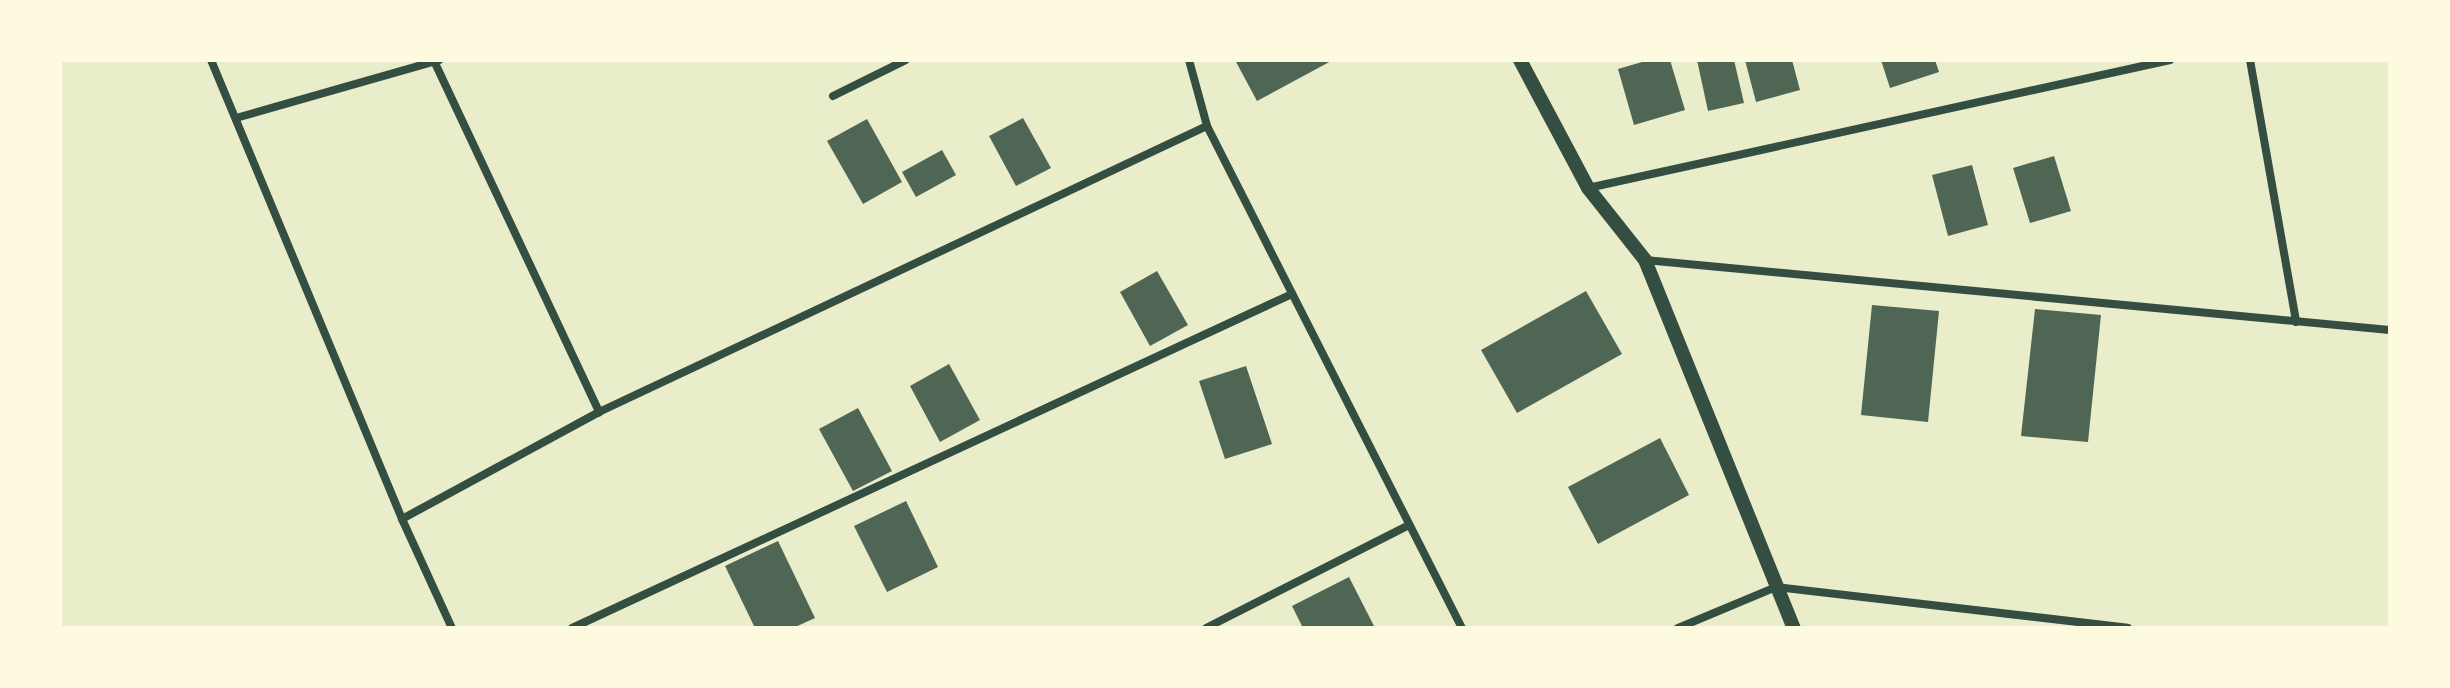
<!DOCTYPE html>
<html>
<head>
<meta charset="utf-8">
<style>
	body { margin:0 }
	#map { position:relative; width:2450px; height:688px; overflow:hidden; background:#e9edc9; font-family:"Crimson Pro",serif }
	div>[style] { position:absolute }
	.building>* { inset:0; background:#4f6655 }
	.minor>* { height:8px; margin:-4px; padding:0 4px; transform-origin:4px; border-radius:4px; background:#344e41 }
	.tertiary>* { height:14px; margin:-7px; padding:0 7px; transform-origin:7px; border-radius:7px; background:#344e41 }
	span { translate:-50% -50%; white-space:nowrap; text-align:center; line-height:1.15; -webkit-text-stroke:8px #fefae0; paint-order:stroke }
	.frame { position:absolute; inset:0; border:62px solid #fefae0; pointer-events:none }
</style>
</head>
<body>
<div id="map">
	<div class="building">
		<i style="clip-path:polygon(1235px 60px,1333px 60px,1257px 101px)"></i>
		<i style="clip-path:polygon(1649px 60px,1670px 60px,1685px 110px,1634px 125px,1618px 69px)"></i>
		<i style="clip-path:polygon(1697px 60px,1734px 60px,1744px 103px,1708px 111px)"></i>
		<i style="clip-path:polygon(1745px 60px,1792px 60px,1800px 90px,1756px 102px)"></i>
		<i style="clip-path:polygon(1881px 60px,1935px 60px,1939px 72px,1890px 88px)"></i>
		<i style="clip-path:polygon(1023px 118px,1051px 168px,1016px 186px,989px 136px)"></i>
		<i style="clip-path:polygon(867px 119px,902px 182px,863px 204px,827px 141px)"></i>
		<i style="clip-path:polygon(942px 150px,956px 175px,916px 197px,902px 172px)"></i>
		<i style="clip-path:polygon(2054px 156px,2071px 211px,2030px 223px,2013px 168px)"></i>
		<i style="clip-path:polygon(1972px 165px,1988px 225px,1948px 236px,1932px 175px)"></i>
		<i style="clip-path:polygon(1157px 271px,1188px 325px,1150px 346px,1120px 292px)"></i>
		<i style="clip-path:polygon(1586px 291px,1622px 354px,1517px 413px,1481px 350px)"></i>
		<i style="clip-path:polygon(1872px 305px,1939px 311px,1928px 422px,1861px 415px)"></i>
		<i style="clip-path:polygon(2035px 309px,2101px 315px,2088px 442px,2021px 436px)"></i>
		<i style="clip-path:polygon(949px 364px,980px 420px,940px 442px,910px 386px)"></i>
		<i style="clip-path:polygon(1246px 366px,1272px 444px,1225px 459px,1199px 381px)"></i>
		<i style="clip-path:polygon(858px 408px,892px 471px,853px 491px,819px 429px)"></i>
		<i style="clip-path:polygon(1660px 438px,1689px 495px,1598px 544px,1568px 487px)"></i>
		<i style="clip-path:polygon(906px 501px,938px 567px,887px 592px,854px 526px)"></i>
		<i style="clip-path:polygon(778px 541px,815px 618px,793px 628px,755px 628px,725px 566px)"></i>
		<i style="clip-path:polygon(1349px 577px,1375px 628px,1303px 628px,1292px 606px)"></i>
	</div>
	<div class="minor">
		<i style="left:211px;top:60px;width:497px;rotate:67.4deg"></i>
		<i style="left:402px;top:519px;width:120px;rotate:65.4deg"></i>
		<i style="left:1189px;top:60px;width:68px;rotate:74.7deg"></i>
		<i style="left:1207px;top:126px;width:563px;rotate:63.07deg"></i>
		<i style="left:2250px;top:60px;width:266px;rotate:80deg"></i>
		<i style="left:435px;top:63px;width:386px;rotate:64.8deg"></i>
		<i style="left:833px;top:96px;width:81px;rotate:-26.3deg"></i>
		<i style="left:236px;top:118px;width:211px;rotate:-15.9deg"></i>
		<i style="left:1588px;top:188px;width:596px;rotate:-12.4deg"></i>
		<i style="left:1645px;top:260px;width:748px;rotate:5.37deg"></i>
		<i style="left:402px;top:519px;width:224px;rotate:-28.5deg"></i>
		<i style="left:599px;top:412px;width:672px;rotate:-25.19deg"></i>
		<i style="left:572px;top:628px;width:794px;rotate:-24.89deg"></i>
		<i style="left:1206px;top:628px;width:228px;rotate:-26.9deg"></i>
		<i style="left:1678px;top:628px;width:106px;rotate:-22.7deg"></i>
		<i style="left:1776px;top:587px;width:354px;rotate:6.6deg"></i>
	</div>
	<div class="tertiary">
		<i style="left:1520px;top:60px;width:145px;rotate:62deg"></i>
		<i style="left:1588px;top:188px;width:92px;rotate:51.6deg"></i>
		<i style="left:1645px;top:260px;width:397px;rotate:68deg"></i>
	</div>
	<div class="frame"></div>
</div>
</body>
</html>
